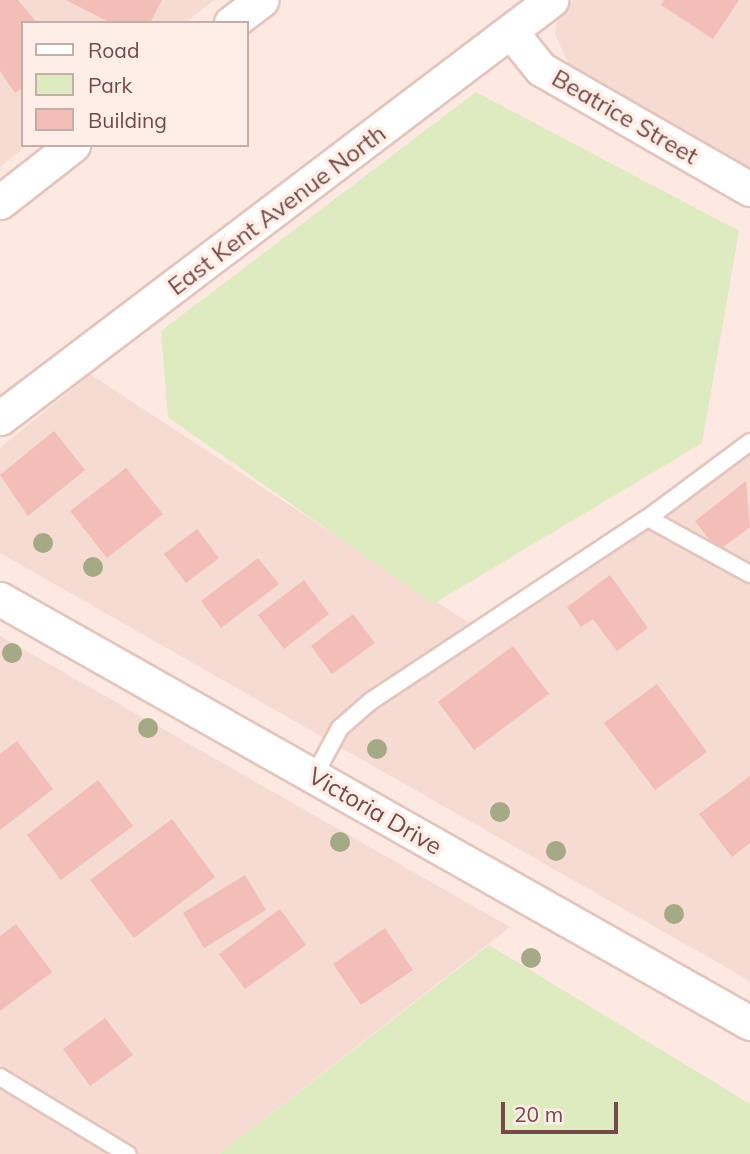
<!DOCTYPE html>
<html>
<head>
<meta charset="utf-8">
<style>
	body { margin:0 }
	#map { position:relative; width:750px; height:1154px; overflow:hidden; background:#fde9e1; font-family:Mulish,sans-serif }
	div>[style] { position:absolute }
	.residential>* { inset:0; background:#f6dbd2 }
	.green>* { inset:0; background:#deeabf }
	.building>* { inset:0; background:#f3bdb8 }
	.roads { filter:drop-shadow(2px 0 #e3c5bf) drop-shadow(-2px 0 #e3c5bf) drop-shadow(0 2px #e3c5bf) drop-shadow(0 -2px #e3c5bf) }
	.lane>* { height:16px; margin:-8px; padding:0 8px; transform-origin:8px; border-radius:8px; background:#fff }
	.street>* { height:33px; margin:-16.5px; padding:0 16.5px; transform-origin:16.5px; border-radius:16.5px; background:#fff }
	.trees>* { width:20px; height:20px; margin:-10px; border-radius:50%; background:#a6a986 }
	span { translate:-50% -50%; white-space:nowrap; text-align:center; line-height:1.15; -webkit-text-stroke:7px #ffeee7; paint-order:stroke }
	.street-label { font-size:24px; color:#744947 }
	.legend { position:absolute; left:21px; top:21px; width:228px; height:126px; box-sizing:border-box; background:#ffeee7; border:2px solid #c7aca7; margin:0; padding:9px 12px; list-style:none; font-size:21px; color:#744947 }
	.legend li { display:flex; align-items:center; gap:14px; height:35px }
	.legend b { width:35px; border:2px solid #c7aca7 }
	.scale { position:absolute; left:501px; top:1102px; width:117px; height:32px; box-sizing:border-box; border:4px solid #744947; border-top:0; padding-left:9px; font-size:21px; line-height:24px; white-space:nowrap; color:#744947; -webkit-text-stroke:5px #ffeee7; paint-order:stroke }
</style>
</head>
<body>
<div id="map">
	<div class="residential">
		<i style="clip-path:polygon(0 0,214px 0,185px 23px,23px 23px,23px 145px,28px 145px,0 167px)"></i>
		<i style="clip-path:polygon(573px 0,750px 0,750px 172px,584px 78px,566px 60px,555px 33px,557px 19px)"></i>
		<i style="clip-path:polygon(90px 374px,478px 629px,750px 442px,750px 981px,0 553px,0 448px)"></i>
		<i style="clip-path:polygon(0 636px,510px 927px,219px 1154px,0 1154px)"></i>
	</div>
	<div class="green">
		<i style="clip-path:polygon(476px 92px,739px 231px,702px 443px,433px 604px,168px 417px,161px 331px)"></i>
		<i style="clip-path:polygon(489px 945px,750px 1104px,750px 1154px,219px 1154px)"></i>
	</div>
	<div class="building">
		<i style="clip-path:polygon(0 0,18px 0,37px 23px,23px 23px,23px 88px,15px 93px,0 71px)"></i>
		<i style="clip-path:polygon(66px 0,162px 0,150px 23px,111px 23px)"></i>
		<i style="clip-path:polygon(664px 0,739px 0,713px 39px,661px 5px)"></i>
		<i style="clip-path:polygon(54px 431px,85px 470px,28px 516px,0 475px)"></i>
		<i style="clip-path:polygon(126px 468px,163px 514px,107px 558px,70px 511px)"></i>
		<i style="clip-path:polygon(746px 481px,750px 527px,718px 551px,695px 521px)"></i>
		<i style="clip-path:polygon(197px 529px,219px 558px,186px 583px,164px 554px)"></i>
		<i style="clip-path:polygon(258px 558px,279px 584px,221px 628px,201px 601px)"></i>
		<i style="clip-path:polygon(610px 575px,648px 628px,617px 651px,593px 619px,581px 627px,567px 607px)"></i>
		<i style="clip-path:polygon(304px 580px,329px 614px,284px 649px,258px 615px)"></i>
		<i style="clip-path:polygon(353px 614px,375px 643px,332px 674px,311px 646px)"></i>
		<i style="clip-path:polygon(513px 646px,549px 694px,474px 750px,438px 702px)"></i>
		<i style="clip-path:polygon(657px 684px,707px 752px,655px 790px,604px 723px)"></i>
		<i style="clip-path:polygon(17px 741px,53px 789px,0 830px,0 754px)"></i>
		<i style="clip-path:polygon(750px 776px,750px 843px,732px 857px,699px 814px)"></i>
		<i style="clip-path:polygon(98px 780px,133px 826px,61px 880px,27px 835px)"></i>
		<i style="clip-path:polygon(172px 819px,215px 877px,134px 938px,90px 880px)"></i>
		<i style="clip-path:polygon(245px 875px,266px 910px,204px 948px,183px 913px)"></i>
		<i style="clip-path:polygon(280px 909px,306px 945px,245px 989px,219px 954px)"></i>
		<i style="clip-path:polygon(16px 924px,52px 972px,0 1011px,0 936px)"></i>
		<i style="clip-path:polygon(385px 928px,413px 970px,361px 1005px,333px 964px)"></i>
		<i style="clip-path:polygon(105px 1018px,133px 1055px,90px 1086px,63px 1049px)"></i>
	</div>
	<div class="roads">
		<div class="lane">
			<i style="left:648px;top:518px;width:116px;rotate:28.8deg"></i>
			<i style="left:314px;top:776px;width:55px;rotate:-61.6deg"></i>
			<i style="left:340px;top:728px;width:41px;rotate:-41.1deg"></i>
			<i style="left:371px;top:701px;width:332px;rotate:-33.5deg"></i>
			<i style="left:648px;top:518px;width:127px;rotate:-36.7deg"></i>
			<i style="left:0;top:1077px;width:149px;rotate:31.2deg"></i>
		</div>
		<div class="street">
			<i style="left:231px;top:23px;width:38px;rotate:-37deg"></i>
			<i style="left:511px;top:32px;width:48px;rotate:51deg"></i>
			<i style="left:541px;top:69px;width:241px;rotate:29.9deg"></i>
			<i style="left:0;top:202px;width:93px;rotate:-38deg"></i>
			<i style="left:0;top:418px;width:692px;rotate:-37.18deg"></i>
			<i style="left:0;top:599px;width:862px;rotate:29.48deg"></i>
		</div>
	</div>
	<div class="trees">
		<i style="left:43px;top:543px"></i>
		<i style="left:93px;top:567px"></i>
		<i style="left:12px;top:653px"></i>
		<i style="left:148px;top:728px"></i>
		<i style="left:377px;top:749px"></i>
		<i style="left:500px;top:812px"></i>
		<i style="left:340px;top:842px"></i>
		<i style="left:556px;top:851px"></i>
		<i style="left:674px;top:914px"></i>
		<i style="left:531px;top:958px"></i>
	</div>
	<div class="street-label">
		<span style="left:625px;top:117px;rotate:30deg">Beatrice Street</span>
		<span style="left:277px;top:210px;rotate:-37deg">East Kent Avenue North</span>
		<span style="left:375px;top:811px;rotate:30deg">Victoria Drive</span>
	</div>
	<ul class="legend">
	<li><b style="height:9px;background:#fff"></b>Road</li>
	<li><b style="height:19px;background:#deeabf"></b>Park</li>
	<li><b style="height:19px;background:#f3bdb8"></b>Building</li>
	</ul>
	<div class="scale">20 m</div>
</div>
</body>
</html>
